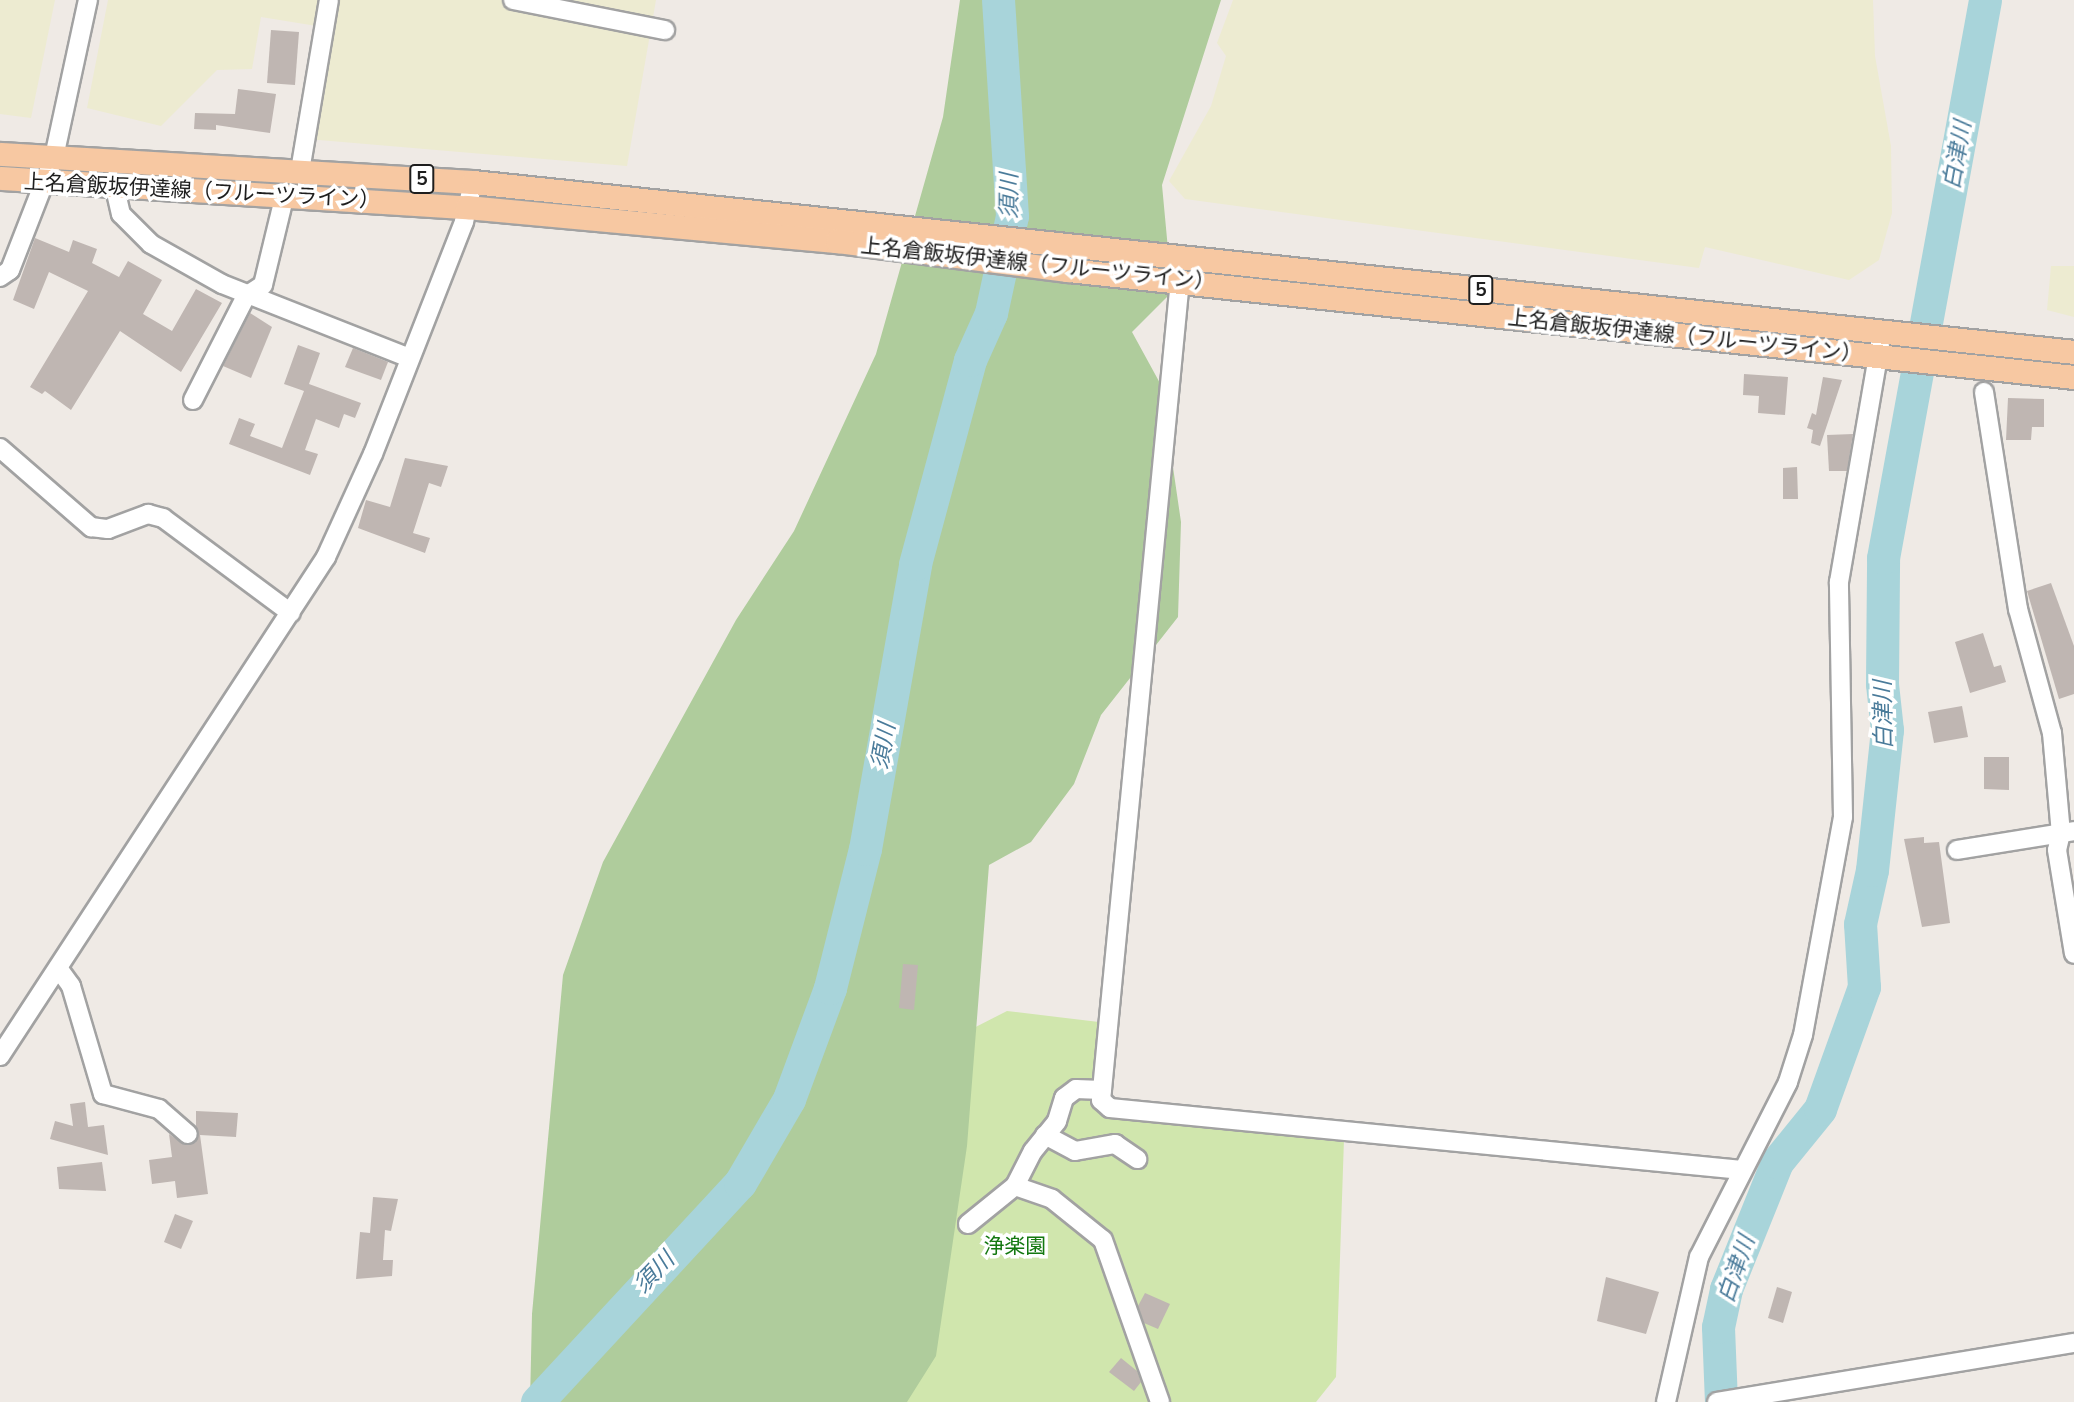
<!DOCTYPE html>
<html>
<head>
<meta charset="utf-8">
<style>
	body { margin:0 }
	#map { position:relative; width:2074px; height:1402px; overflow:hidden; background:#efeae5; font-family:Mulish,"Noto Sans JP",sans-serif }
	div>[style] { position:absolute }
	.farmland>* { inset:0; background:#edebd1 }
	.grass>* { inset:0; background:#d0e6ad }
	.forest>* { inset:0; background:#afcc9c }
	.river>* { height:33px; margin:-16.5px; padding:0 16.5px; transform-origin:16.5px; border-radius:16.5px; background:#a8d4da }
	.building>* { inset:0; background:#bfb6b2 }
	.roads { filter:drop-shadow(2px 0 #a2a2a2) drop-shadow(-2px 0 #a2a2a2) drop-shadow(0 2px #a2a2a2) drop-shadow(0 -2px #a2a2a2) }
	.minor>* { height:18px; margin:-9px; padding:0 9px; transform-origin:9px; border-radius:9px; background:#fff }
	.major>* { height:23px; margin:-11.5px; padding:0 11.5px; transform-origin:11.5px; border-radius:11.5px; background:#f7c8a2 }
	span { translate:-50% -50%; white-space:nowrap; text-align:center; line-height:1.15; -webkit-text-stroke:7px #fff; paint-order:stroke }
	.shield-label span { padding:2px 5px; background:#fff; border:2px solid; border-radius:5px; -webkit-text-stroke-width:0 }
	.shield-label { font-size:19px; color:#1e1e1e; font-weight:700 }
	.street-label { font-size:21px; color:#1e1e1e }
	.park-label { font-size:21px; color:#147811 }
	.water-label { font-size:23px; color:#4a7b9a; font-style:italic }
</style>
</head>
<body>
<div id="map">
	<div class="farmland">
		<i style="clip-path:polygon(0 0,55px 0,31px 118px,0 114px)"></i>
		<i style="clip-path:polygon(108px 0,656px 0,627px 166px,307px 139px,329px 28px,261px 17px,252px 69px,217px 70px,161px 126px,87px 108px)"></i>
		<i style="clip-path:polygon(1233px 0,1873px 0,1875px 56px,1891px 146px,1892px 213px,1879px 260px,1849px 280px,1705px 247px,1699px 268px,1185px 199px,1169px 181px,1211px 106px,1226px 56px,1217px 43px)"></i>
		<i style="clip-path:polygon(2051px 266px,2074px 266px,2074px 317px,2047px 310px)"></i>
	</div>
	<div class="grass">
		<i style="clip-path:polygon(1007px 1011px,1099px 1022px,1092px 1103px,1108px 1118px,1344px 1139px,1336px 1377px,1316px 1402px,869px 1402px,905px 1063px)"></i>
	</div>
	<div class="forest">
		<i style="clip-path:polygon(960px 0,1221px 0,1162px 185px,1172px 292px,1132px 332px,1161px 385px,1181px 522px,1178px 617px,1101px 715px,1074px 784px,1031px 842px,989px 865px,967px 1146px,936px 1356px,907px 1402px,530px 1402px,532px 1314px,563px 975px,603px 862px,736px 620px,794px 531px,876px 354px,943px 117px)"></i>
	</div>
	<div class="river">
		<i style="left:537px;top:1402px;width:299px;rotate:-47.2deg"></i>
		<i style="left:740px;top:1183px;width:97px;rotate:-59.7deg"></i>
		<i style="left:789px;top:1099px;width:118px;rotate:-69.7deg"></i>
		<i style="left:830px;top:988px;width:143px;rotate:-75.9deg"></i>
		<i style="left:865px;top:849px;width:289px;rotate:-80deg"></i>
		<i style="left:915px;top:564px;width:211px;rotate:-74.9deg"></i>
		<i style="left:970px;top:360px;width:51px;rotate:-65.9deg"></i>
		<i style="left:991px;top:313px;width:99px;rotate:-77.8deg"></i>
		<i style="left:1012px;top:216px;width:216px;rotate:-93.7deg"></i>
		<i style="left:1721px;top:1402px;width:75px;rotate:-92.3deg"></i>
		<i style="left:1718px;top:1327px;width:39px;rotate:-78deg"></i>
		<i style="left:1726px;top:1289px;width:137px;rotate:-68.1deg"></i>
		<i style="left:1777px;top:1162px;width:68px;rotate:-50.9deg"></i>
		<i style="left:1820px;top:1109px;width:130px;rotate:-70.2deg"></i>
		<i style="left:1864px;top:987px;width:63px;rotate:-93.6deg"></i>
		<i style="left:1860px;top:924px;width:55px;rotate:-77.5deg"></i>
		<i style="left:1872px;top:870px;width:141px;rotate:-83.9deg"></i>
		<i style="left:1887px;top:730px;width:46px;rotate:-96.2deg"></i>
		<i style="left:1882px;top:684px;width:126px;rotate:-89.5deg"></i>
		<i style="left:1883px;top:558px;width:567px;rotate:-79.64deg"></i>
	</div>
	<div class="building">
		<i style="clip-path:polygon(271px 30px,299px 32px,295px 85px,267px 83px)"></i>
		<i style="clip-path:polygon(238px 89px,276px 94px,270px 133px,216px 125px,216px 130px,194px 129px,195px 113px,235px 114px)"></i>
		<i style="clip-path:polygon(35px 238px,69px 252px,73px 240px,97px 249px,92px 263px,119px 277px,128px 261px,162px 280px,143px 314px,172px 331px,196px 289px,222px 303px,181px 372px,120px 331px,71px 410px,45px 391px,42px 394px,30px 387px,88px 291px,49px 272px,34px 309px,13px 300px)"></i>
		<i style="clip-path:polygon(250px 313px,272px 327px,251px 378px,223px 366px)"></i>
		<i style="clip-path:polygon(298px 345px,320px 353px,309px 384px,361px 403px,355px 418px,344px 414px,339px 428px,316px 419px,305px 450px,318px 454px,310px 475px,229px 444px,239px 418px,255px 424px,250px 436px,282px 448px,304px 391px,284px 384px)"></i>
		<i style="clip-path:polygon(353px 348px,388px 362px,381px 380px,345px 367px)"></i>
		<i style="clip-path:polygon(1744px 374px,1788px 377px,1785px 415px,1758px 413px,1759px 396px,1743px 395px)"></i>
		<i style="clip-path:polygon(1823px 377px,1842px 380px,1820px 446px,1811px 443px,1813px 430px,1807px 428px,1812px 413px,1816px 415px)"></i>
		<i style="clip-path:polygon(2008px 398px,2044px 399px,2044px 427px,2032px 427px,2031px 440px,2006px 440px)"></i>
		<i style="clip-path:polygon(1853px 434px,1847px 471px,1829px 471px,1827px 435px)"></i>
		<i style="clip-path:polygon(405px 458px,448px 466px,441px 487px,429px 483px,413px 533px,430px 538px,425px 553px,358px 528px,366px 500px,390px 507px)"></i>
		<i style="clip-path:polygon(1797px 467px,1798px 499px,1783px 499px,1783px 468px)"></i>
		<i style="clip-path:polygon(2051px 583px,2074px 646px,2074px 694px,2059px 699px,2027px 591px)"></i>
		<i style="clip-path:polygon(1983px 633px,1994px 667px,2001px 665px,2006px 682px,1970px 693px,1955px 642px)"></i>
		<i style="clip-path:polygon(1962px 706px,1968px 737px,1934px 743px,1928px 712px)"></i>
		<i style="clip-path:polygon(1984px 757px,2009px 757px,2009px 790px,1984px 789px)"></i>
		<i style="clip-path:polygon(1924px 837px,1924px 843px,1939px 842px,1950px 923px,1922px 927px,1904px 839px)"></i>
		<i style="clip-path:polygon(903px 964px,918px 965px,914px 1010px,899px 1008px)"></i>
		<i style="clip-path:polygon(85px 1102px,88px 1127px,104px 1125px,108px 1155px,50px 1139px,55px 1121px,73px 1126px,70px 1104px)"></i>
		<i style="clip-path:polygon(196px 1111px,238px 1113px,236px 1137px,200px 1135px,208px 1194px,177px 1198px,175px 1181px,152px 1184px,149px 1160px,172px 1157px,169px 1134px,185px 1145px,196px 1142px)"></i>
		<i style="clip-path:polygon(102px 1162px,106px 1191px,59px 1189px,57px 1167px)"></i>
		<i style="clip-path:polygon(373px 1197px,398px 1199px,391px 1231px,385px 1230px,383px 1260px,393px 1260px,392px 1276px,356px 1279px,360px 1232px,370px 1233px)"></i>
		<i style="clip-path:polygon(175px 1214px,193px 1221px,181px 1249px,164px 1242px)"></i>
		<i style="clip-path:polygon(1606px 1277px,1659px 1292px,1646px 1334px,1597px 1321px)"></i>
		<i style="clip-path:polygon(1777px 1287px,1792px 1292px,1783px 1323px,1768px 1318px)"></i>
		<i style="clip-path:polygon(1145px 1293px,1170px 1304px,1158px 1329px,1144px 1323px,1138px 1306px)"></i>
		<i style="clip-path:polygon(1121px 1358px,1137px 1371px,1141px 1382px,1134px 1391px,1109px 1372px)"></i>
	</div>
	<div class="roads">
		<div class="minor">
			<i style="left:513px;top:0;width:155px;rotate:11.2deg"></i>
			<i style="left:300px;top:171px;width:173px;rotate:-80.4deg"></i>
			<i style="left:114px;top:184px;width:31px;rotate:77deg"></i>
			<i style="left:121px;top:214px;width:42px;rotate:45deg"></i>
			<i style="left:151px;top:244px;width:81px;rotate:29.4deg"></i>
			<i style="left:222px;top:284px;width:202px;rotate:21.5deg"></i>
			<i style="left:0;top:277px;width:12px;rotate:-35deg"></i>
			<i style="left:10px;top:270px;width:121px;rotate:-68.7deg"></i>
			<i style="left:54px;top:157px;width:161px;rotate:-77.8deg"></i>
			<i style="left:1180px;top:280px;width:824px;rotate:95.5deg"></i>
			<i style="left:1101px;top:1100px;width:12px;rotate:42deg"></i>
			<i style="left:1110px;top:1108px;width:635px;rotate:5.6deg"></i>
			<i style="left:1984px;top:392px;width:220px;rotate:81.1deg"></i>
			<i style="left:2018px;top:609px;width:129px;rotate:74.7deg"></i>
			<i style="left:2052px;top:733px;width:100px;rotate:84.9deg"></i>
			<i style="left:2061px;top:833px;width:17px;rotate:103deg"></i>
			<i style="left:2057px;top:850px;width:105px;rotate:80.7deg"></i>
			<i style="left:193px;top:400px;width:117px;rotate:-63deg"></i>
			<i style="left:246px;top:296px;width:20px;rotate:-33deg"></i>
			<i style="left:263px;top:285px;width:94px;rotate:-76.4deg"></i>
			<i style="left:0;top:448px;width:121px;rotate:41deg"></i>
			<i style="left:91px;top:527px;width:17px;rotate:7deg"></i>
			<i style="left:108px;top:529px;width:43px;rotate:-20.6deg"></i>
			<i style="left:148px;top:514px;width:16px;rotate:15deg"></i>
			<i style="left:163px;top:518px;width:159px;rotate:36.6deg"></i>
			<i style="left:1957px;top:850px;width:119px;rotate:-9.2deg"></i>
			<i style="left:58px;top:968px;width:22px;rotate:54deg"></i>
			<i style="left:71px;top:986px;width:113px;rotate:73.5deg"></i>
			<i style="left:103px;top:1094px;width:58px;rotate:15deg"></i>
			<i style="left:159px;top:1109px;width:38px;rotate:41deg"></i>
			<i style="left:0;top:1056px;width:596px;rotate:-56.84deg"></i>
			<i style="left:326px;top:557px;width:113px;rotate:-65.5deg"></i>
			<i style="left:373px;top:454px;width:249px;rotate:-68.6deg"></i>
			<i style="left:464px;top:222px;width:41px;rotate:-77.3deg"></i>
			<i style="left:1045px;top:1135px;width:34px;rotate:28deg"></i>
			<i style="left:1075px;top:1151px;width:41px;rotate:-9.9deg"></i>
			<i style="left:1115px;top:1144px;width:27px;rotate:34deg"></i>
			<i style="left:1015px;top:1186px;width:39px;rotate:19deg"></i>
			<i style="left:1052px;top:1199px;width:65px;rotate:38.8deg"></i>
			<i style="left:1103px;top:1240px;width:172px;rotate:70.6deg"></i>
			<i style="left:968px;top:1224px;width:60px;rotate:-39deg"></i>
			<i style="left:1015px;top:1186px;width:39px;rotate:-63deg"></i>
			<i style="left:1033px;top:1151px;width:38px;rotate:-51deg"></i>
			<i style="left:1057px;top:1121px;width:24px;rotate:-73deg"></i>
			<i style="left:1064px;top:1098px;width:15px;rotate:-37deg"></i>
			<i style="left:1076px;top:1089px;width:26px;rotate:2deg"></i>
			<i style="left:1666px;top:1402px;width:149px;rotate:-77.2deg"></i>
			<i style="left:1699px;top:1257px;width:196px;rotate:-63deg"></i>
			<i style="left:1788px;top:1082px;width:49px;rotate:-72.3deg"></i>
			<i style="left:1803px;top:1035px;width:222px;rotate:-79.6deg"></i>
			<i style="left:1843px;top:817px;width:235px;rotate:-91deg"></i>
			<i style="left:1839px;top:582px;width:241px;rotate:-80.2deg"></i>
			<i style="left:1717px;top:1402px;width:362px;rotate:-9.4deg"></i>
		</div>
		<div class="major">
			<i style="left:0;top:154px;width:474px;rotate:3.4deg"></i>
			<i style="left:473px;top:182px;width:1610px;rotate:6.06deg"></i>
			<i style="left:0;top:178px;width:468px;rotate:3.6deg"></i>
			<i style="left:467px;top:207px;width:372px;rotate:5.3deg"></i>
			<i style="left:837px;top:241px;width:233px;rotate:7.2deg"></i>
			<i style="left:1068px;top:270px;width:1012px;rotate:6.07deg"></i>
		</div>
	</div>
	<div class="shield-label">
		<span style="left:422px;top:179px">5</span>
		<span style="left:1481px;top:290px">5</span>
	</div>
	<div class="street-label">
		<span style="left:202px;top:190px;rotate:3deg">上名倉飯坂伊達線（フルーツライン）</span>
		<span style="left:1038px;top:263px;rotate:6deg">上名倉飯坂伊達線（フルーツライン）</span>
		<span style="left:1685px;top:335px;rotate:6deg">上名倉飯坂伊達線（フルーツライン）</span>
	</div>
	<div class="park-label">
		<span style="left:1015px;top:1245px">浄楽園</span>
	</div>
	<div class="water-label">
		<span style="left:1957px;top:155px;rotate:-80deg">白津川</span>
		<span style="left:1009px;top:196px;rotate:-90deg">須川</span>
		<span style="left:1883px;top:715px;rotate:-91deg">白津川</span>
		<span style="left:883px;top:746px;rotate:-80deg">須川</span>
		<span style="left:1736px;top:1269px;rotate:-71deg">白津川</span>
		<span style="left:654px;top:1272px;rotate:-46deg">須川</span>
	</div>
</div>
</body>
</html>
